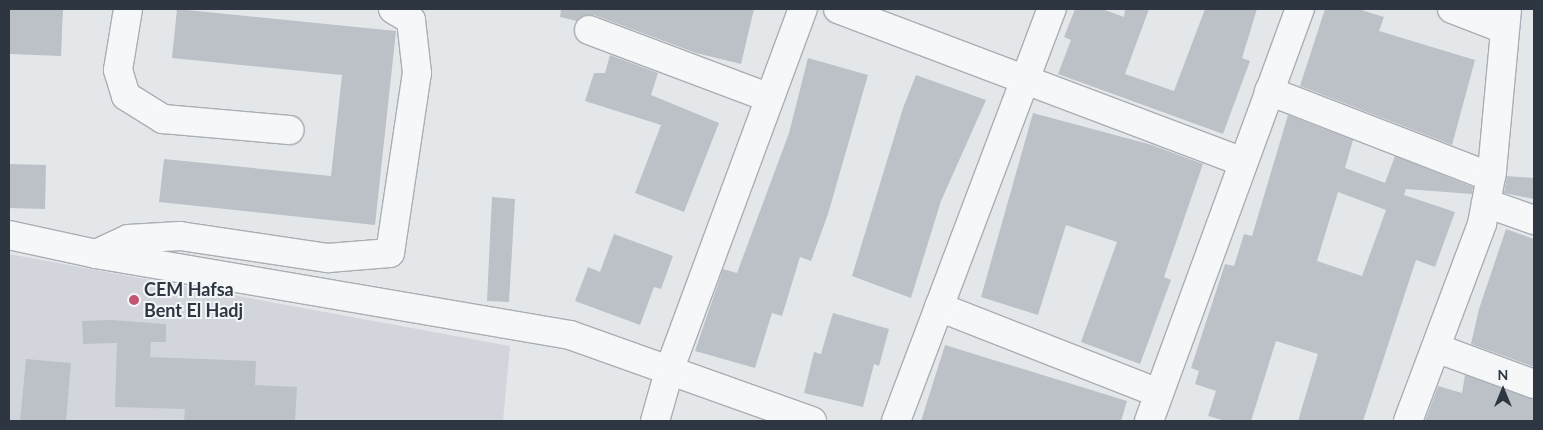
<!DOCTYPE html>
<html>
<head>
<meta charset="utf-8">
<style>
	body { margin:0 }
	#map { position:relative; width:1543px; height:430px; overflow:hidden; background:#e4e7ea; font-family:Lato,sans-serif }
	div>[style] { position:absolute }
	.built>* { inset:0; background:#d2d6dc }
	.building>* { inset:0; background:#bcc1c7 }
	.roads { filter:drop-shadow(1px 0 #a9aeb4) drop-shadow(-1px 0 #a9aeb4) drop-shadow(0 1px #a9aeb4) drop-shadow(0 -1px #a9aeb4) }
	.minor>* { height:28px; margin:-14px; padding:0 14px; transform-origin:14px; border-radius:14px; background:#f6f7f9 }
	.dots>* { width:14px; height:14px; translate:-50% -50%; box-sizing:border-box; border:2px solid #f3f6f8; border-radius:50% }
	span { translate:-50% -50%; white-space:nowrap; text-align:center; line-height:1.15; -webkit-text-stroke:4px #f3f6f8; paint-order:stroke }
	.poi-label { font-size:18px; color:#2d3641; font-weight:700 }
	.left { translate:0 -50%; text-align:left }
	.frame { position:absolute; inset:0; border:10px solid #2d3641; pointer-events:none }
	.north { position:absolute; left:1478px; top:365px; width:50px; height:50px; -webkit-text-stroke:4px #f3f6f8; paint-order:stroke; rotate:0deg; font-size:14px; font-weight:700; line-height:20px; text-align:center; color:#2d3641 }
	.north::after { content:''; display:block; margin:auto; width:18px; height:22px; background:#2d3641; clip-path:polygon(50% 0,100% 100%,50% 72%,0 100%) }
</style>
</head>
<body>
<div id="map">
	<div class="built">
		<i style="clip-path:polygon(9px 254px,510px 346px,503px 421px,9px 421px)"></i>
	</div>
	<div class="building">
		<i style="clip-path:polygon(9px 9px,63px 9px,61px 56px,9px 54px)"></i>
		<i style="clip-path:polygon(177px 9px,396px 31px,375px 225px,159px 202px,164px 159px,331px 176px,342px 75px,172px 58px)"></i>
		<i style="clip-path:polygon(561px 9px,754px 9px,741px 64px,696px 53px,594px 15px,586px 15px,577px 21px,560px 17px)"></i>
		<i style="clip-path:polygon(1075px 9px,1102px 9px,1124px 17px,1125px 9px,1149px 9px,1125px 74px,1174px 91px,1205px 9px,1257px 9px,1242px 58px,1250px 61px,1223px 134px,1058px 74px,1071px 40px,1064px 37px)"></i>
		<i style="clip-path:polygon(1325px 9px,1358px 9px,1384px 17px,1379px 31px,1475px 60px,1452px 145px,1300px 86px)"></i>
		<i style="clip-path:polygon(610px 55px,658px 73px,651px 95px,719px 123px,684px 212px,635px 193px,661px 125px,585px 101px,594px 73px,605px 73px)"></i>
		<i style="clip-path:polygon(808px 58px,868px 75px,828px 214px,811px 261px,800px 257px,782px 316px,772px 313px,755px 368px,695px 351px,723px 269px,737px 273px,789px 133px)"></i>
		<i style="clip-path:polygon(916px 75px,986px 100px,941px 201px,911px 298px,852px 276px,903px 108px)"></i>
		<i style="clip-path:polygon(1033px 113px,1152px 145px,1203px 164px,1164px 277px,1171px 280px,1140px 364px,1081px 342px,1117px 242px,1066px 225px,1038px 315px,981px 297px)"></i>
		<i style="clip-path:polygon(evenodd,1288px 115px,1353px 140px,1345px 168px,1385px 183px,1395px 156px,1473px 187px,1472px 194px,1406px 189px,1404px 195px,1455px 212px,1435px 267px,1416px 260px,1363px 421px,1298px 421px,1318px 354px,1276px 341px,1251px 421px,1226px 421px,1208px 416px,1216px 391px,1195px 384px,1199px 371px,1191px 368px,1225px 264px,1234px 266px,1244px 234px,1252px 236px,1288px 115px,1338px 192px,1386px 210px,1362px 276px,1317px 261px,1338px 192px)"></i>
		<i style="clip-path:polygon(9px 164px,46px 165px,45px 209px,9px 208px)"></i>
		<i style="clip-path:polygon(1507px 176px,1534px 178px,1534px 199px,1504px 193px)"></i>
		<i style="clip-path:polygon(492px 197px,515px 199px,509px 302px,487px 301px)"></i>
		<i style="clip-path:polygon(1506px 229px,1534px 239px,1534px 367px,1471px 344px,1479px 309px)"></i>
		<i style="clip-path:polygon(614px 234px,673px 256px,661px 289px,654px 287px,640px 325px,575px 301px,588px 267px,600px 272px)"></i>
		<i style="clip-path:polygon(833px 313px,889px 329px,879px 366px,874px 364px,863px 407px,804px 393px,814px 352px,821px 354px)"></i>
		<i style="clip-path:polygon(111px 320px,166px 324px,166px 342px,151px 342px,150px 357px,256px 361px,255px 385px,297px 387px,295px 421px,184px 421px,185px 409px,115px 407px,117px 343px,83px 344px,82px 321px)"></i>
		<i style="clip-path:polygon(945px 345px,1127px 401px,1121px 421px,921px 421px)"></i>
		<i style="clip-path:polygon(26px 359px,71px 363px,66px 421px,20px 421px)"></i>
		<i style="clip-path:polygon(1465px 375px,1534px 399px,1534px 421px,1425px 421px,1438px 386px,1462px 393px)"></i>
	</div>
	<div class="roads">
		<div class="minor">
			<i style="left:128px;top:9px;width:62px;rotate:99.3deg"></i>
			<i style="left:118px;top:70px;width:27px;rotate:73deg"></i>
			<i style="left:126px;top:96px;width:44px;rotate:31.9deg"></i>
			<i style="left:163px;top:119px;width:127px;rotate:5deg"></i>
			<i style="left:838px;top:9px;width:432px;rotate:20.7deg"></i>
			<i style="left:1452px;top:9px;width:56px;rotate:21deg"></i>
			<i style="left:589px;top:30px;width:193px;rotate:20.6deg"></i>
			<i style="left:1269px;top:91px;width:238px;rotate:21.2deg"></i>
			<i style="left:1486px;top:203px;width:51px;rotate:19.5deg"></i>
			<i style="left:9px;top:235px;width:89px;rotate:12.3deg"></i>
			<i style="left:96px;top:254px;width:481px;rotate:9.7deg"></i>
			<i style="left:570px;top:335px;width:257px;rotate:19.6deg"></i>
			<i style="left:96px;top:254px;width:35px;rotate:-25deg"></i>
			<i style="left:128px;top:239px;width:52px;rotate:-3.3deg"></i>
			<i style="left:180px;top:236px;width:150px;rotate:8.5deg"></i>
			<i style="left:328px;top:258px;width:62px;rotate:-4.6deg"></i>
			<i style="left:390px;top:253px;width:182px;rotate:-81.5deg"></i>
			<i style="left:417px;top:73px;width:53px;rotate:-96.5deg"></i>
			<i style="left:411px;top:20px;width:21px;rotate:-149deg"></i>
			<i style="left:939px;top:307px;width:236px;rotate:21.4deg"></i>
			<i style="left:1436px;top:348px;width:104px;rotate:20.2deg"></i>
			<i style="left:655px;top:421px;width:55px;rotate:-74.2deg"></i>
			<i style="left:670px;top:368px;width:383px;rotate:-69.7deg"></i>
			<i style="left:896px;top:421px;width:441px;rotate:-69.3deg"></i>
			<i style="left:1149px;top:421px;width:439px;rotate:-69.9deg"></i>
			<i style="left:1408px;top:421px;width:210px;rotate:-69.4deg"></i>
			<i style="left:1482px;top:224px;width:54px;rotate:-79.3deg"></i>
			<i style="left:1492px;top:171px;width:163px;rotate:-84.7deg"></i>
		</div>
	</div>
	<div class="dots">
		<i style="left:134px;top:300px;background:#c25670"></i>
	</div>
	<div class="poi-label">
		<span class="left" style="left:144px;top:300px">CEM Hafsa<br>Bent El Hadj</span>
	</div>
	<div class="frame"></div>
	<div class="north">N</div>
</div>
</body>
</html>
